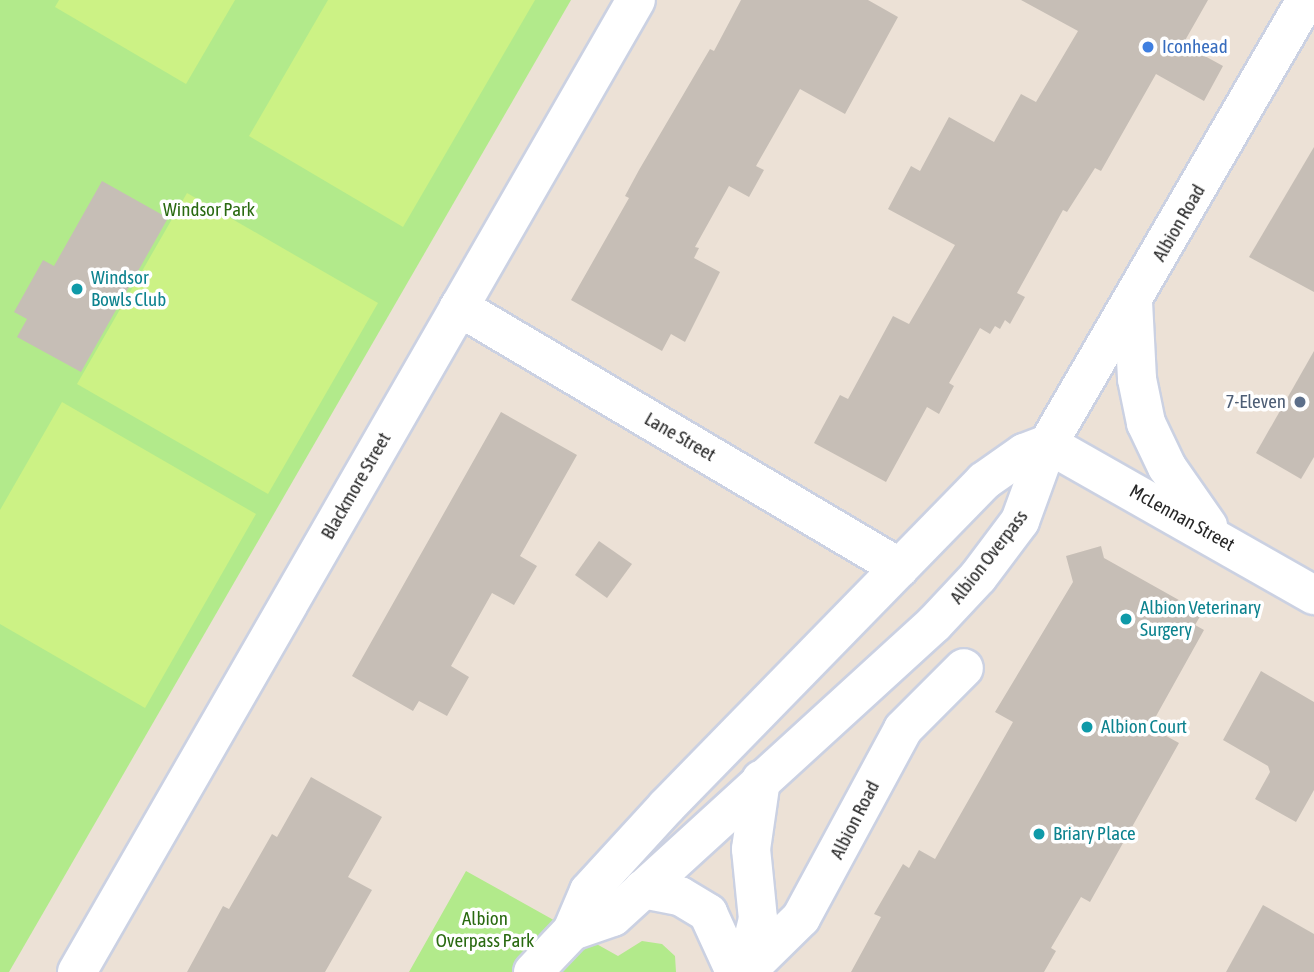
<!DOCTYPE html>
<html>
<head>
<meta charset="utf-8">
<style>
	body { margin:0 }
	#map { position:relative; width:1314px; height:972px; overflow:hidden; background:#ece1d6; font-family:"Asap Condensed",sans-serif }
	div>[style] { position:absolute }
	.green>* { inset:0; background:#b2ea8b }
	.pitch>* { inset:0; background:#ccf285 }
	.building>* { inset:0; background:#c6beb6 }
	.roads { filter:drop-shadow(2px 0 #cbd1e2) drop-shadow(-2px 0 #cbd1e2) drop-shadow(0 2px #cbd1e2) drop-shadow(0 -2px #cbd1e2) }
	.street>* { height:38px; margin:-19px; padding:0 19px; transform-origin:19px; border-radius:19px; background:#fff }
	.secondary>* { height:38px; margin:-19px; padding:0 19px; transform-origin:19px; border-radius:19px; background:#fff }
	.dots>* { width:19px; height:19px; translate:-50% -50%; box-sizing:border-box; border:4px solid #fff; border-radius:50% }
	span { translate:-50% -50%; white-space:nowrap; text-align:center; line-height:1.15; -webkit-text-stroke:7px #fff; paint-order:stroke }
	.shop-label { font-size:19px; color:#366cbe }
	.left { translate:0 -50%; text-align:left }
	.park-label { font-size:19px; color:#2a6a11 }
	.street-label { font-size:19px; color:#272727 }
	.culture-label { font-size:19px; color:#0d838f }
	.service-label { font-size:19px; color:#4e5e75 }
	.right { translate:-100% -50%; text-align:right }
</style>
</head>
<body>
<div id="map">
	<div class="green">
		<i style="clip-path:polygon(0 0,571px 0,9px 972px,0 972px)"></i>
		<i style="clip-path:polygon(466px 871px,618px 956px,642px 941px,662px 944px,675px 956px,676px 972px,409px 972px)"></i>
	</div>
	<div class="pitch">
		<i style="clip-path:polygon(59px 0,235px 0,186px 84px,55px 7px)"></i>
		<i style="clip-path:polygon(328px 0,535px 0,403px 227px,249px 136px)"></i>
		<i style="clip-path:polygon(187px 193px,378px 303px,268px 494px,77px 384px)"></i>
		<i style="clip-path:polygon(62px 402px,256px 514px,145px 708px,0 624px,0 510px)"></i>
	</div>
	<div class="building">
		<i style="clip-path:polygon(741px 0,868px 0,898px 17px,845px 114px,800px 89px,756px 166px,764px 170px,749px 197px,729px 186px,695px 247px,699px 248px,694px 258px,720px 272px,685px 342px,671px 334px,662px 351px,571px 300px,629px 198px,625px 196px,639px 170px,710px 49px,714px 51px)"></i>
		<i style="clip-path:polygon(1021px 0,1208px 0,1183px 44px,1223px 66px,1204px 101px,1156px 74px,1101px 171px,1095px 168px,1067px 212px,1063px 210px,1017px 293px,1025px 297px,1010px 324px,1005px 320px,1000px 329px,995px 326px,990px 334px,980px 328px,949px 383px,954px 386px,939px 414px,927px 407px,886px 482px,814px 443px,840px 395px,848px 399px,893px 316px,909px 324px,955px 245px,888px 209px,911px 166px,920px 171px,949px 117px,994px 142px,1021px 94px,1036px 102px,1078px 31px)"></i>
		<i style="clip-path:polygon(1314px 147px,1314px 292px,1249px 257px)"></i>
		<i style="clip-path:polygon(102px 181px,168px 218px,81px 372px,17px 337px,27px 319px,14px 312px,43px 260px,54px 266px)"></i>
		<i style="clip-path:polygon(1314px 351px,1314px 457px,1301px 479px,1256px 453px)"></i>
		<i style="clip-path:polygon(501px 412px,577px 455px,520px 556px,537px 566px,514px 605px,492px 593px,451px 666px,469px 677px,447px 716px,419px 701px,413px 711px,352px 676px)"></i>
		<i style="clip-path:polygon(599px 541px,632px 564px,607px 598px,575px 575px)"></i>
		<i style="clip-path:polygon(1101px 546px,1104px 558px,1202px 613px,1195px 625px,1204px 630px,1150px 727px,1179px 743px,1090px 902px,1081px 897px,1051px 948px,1056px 951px,1044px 972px,851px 972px,881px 917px,874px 914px,903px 864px,909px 868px,919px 850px,935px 859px,1013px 722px,995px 712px,1073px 582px,1066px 556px)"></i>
		<i style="clip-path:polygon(1261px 671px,1314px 702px,1314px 790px,1296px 822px,1255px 799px,1270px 772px,1268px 766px,1223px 740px)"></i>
		<i style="clip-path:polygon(311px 777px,382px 817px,348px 877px,372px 890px,325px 972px,187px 972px,223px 906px,229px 909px,272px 834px,277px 837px)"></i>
		<i style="clip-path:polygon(1263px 905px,1314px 934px,1314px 972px,1226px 972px)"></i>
	</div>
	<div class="roads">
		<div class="street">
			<i style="left:459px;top:307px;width:512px;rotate:30.62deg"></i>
			<i style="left:643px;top:889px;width:38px;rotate:11deg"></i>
			<i style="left:680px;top:896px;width:33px;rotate:31deg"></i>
			<i style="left:708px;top:913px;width:65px;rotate:65.4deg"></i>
			<i style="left:745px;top:971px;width:54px;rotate:-76deg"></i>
			<i style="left:758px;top:919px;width:70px;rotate:-95.7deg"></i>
			<i style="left:751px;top:849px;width:70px;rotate:-81.8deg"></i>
			<i style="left:77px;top:972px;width:1121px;rotate:-60.1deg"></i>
			<i style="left:746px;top:972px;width:77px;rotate:-44.5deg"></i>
			<i style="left:801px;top:918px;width:215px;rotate:-61.6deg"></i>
			<i style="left:903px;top:729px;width:86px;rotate:-45deg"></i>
		</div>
		<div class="secondary">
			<i style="left:1133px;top:302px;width:77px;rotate:87deg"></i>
			<i style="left:1137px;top:379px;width:45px;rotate:78.4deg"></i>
			<i style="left:1146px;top:423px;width:49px;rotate:64.5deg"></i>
			<i style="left:1167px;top:467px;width:72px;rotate:55.2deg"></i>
			<i style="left:1048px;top:444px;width:306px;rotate:29.6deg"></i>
			<i style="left:572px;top:931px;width:43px;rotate:-18.9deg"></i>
			<i style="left:613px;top:917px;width:435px;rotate:-42.4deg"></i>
			<i style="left:934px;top:624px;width:64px;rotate:-46.9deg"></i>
			<i style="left:978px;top:577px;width:70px;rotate:-53.1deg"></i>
			<i style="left:1020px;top:521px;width:82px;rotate:-70deg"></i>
			<i style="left:1048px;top:444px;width:514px;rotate:-59.84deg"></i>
			<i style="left:533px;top:972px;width:57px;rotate:-46.4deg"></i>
			<i style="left:572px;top:931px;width:43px;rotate:-67deg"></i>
			<i style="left:589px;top:891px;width:115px;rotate:-47.5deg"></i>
			<i style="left:667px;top:806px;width:454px;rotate:-45.7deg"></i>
			<i style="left:984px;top:481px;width:49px;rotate:-35deg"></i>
			<i style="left:1024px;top:453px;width:26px;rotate:-21deg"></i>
		</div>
	</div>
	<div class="dots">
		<i style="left:1148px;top:47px;background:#3f7fe0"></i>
		<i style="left:77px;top:289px;background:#0f9aa8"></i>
		<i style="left:1300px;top:402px;background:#5c6f8a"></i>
		<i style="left:1126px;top:619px;background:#0f9aa8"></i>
		<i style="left:1087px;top:727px;background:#0f9aa8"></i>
		<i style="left:1039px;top:834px;background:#0f9aa8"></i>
	</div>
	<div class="shop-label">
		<span class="left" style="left:1162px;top:47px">Iconhead</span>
	</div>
	<div class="park-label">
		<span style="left:209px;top:210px">Windsor Park</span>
		<span style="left:485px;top:930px">Albion<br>Overpass Park</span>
	</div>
	<div class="street-label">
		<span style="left:1179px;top:223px;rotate:-60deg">Albion Road</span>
		<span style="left:680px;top:437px;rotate:30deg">Lane Street</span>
		<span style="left:356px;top:486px;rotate:-60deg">Blackmore Street</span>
		<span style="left:1182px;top:518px;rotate:29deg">McLennan Street</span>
		<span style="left:989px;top:557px;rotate:-52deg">Albion Overpass</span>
		<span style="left:855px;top:820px;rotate:-63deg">Albion Road</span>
	</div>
	<div class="culture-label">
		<span class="left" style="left:91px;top:289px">Windsor<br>Bowls Club</span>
		<span class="left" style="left:1140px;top:619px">Albion Veterinary<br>Surgery</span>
		<span class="left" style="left:1101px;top:727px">Albion Court</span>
		<span class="left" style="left:1053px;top:834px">Briary Place</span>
	</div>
	<div class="service-label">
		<span class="right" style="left:1286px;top:402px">7-Eleven</span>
	</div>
</div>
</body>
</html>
